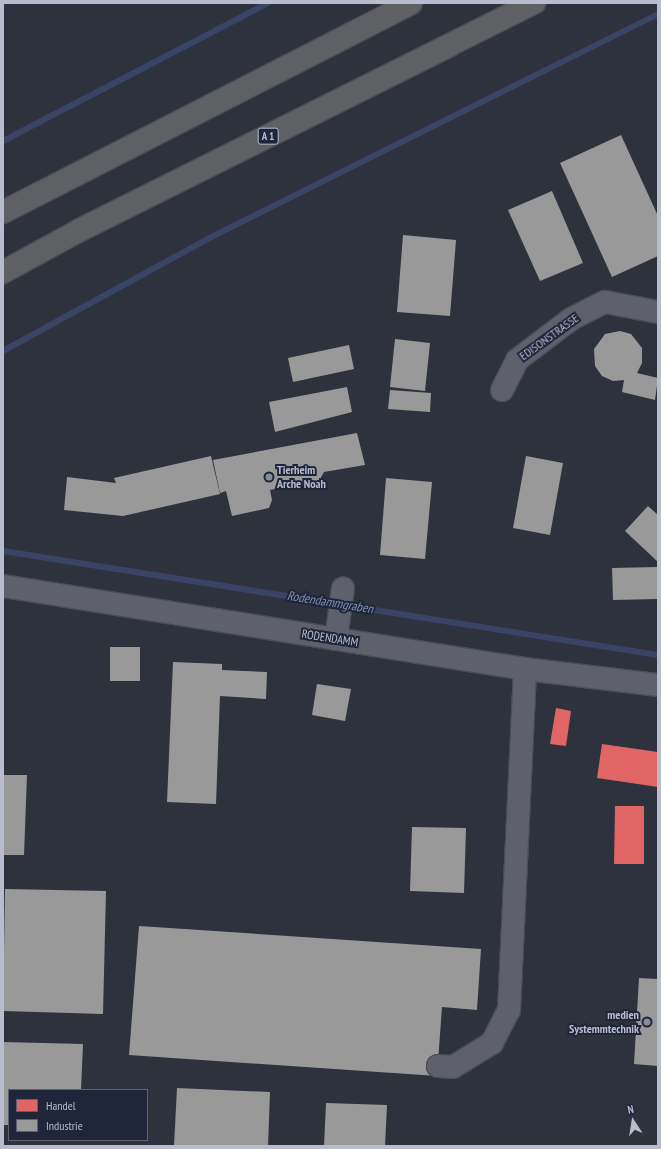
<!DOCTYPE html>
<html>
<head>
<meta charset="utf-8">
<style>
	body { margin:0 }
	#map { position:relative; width:661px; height:1149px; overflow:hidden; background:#2d323d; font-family:"PT Sans Narrow",sans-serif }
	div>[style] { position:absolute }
	.shops>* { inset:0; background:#e06666 }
	.industry>* { inset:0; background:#999 }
	.stream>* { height:6px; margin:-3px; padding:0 3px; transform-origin:3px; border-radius:3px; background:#384567 }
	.roads { filter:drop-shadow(1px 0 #4a4d56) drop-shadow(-1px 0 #4a4d56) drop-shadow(0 1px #4a4d56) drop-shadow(0 -1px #4a4d56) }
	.minor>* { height:22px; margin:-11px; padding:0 11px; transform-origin:11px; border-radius:11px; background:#5e616b }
	.highway>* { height:22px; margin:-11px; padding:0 11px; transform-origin:11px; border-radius:11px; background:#5e6064 }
	.dots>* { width:11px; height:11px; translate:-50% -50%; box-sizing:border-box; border:2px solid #1f2639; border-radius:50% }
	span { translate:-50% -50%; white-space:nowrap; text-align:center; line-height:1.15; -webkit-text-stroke:4px #1f2639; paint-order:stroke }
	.shield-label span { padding:1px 3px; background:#1f2639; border:1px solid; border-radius:3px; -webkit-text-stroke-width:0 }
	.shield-label { font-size:11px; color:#b8bdcd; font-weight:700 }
	.street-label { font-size:12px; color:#b8bdcd }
	.poi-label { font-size:12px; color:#b8bdcd; font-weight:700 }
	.left { translate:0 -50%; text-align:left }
	.right { translate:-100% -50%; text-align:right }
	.water-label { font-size:13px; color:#7e8eb5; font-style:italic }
	.frame { position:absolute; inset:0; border:4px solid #b8bdcd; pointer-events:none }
	.legend { position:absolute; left:8px; top:1089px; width:140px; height:52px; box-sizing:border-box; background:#1f2639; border:1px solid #5c6274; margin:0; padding:5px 7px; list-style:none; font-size:12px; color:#b8bdcd }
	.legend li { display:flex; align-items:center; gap:8px; height:20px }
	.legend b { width:20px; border:1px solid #5c6274 }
	.north { position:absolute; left:613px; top:1101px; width:40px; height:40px; -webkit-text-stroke:3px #1f2639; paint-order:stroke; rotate:348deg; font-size:11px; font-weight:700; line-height:16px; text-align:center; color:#b8bdcd }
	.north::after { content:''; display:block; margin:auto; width:14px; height:18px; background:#b8bdcd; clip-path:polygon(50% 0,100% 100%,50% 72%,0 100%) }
</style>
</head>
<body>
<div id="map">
	<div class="shops">
		<i style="clip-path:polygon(556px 708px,571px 711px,566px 746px,550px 744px)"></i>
		<i style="clip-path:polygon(602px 744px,658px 752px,658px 787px,597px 778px)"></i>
		<i style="clip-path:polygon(615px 806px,644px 806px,644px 864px,614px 864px)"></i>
	</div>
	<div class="industry">
		<i style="clip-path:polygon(621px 135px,658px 216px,658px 256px,612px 277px,560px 163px)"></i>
		<i style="clip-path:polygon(552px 191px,583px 263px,540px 281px,508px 210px)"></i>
		<i style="clip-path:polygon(403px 235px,456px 240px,450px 316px,397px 312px)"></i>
		<i style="clip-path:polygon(620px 331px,631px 334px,642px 348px,642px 363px,637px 373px,658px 378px,655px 400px,622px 392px,624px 380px,613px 381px,602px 376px,595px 366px,594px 349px,605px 334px)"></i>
		<i style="clip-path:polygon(395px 339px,430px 343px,425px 391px,390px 387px)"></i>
		<i style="clip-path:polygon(349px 345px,354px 369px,293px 382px,288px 358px)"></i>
		<i style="clip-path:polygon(347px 387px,352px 412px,275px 432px,269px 402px)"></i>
		<i style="clip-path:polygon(390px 390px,431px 393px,430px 412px,388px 409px)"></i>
		<i style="clip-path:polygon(357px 433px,365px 465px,324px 472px,319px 481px,270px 490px,272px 500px,269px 508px,232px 516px,226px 491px,220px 493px,213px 460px)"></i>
		<i style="clip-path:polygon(211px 456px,220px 494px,123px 516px,64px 510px,67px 477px,116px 483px,114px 478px)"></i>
		<i style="clip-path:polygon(526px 456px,563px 463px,550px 535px,513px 528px)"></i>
		<i style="clip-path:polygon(386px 478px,432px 482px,425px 559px,380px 555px)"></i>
		<i style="clip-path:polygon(648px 506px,658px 515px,658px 562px,625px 531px)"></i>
		<i style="clip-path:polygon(658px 567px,658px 599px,613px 600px,612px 568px)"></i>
		<i style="clip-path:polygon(110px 647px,140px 647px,140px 681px,110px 681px)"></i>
		<i style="clip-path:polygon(173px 662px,222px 664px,222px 670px,267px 672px,266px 699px,220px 696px,216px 804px,167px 802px)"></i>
		<i style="clip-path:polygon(317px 684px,351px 689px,345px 721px,312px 715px)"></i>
		<i style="clip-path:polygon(3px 775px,27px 775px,24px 855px,3px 855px)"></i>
		<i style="clip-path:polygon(412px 827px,466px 828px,464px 893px,410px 891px)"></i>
		<i style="clip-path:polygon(5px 889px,106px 891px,103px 1014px,3px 1011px)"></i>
		<i style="clip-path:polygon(139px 926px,481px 949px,477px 1010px,442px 1007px,437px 1076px,129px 1055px)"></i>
		<i style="clip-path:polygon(639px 978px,658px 979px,658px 1066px,634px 1064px)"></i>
		<i style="clip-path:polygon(3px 1042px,83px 1044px,81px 1090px,9px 1090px,9px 1125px,3px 1125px)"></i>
		<i style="clip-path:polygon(177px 1088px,270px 1092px,268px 1146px,174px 1146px)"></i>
		<i style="clip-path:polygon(326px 1103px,387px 1105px,385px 1146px,324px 1146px)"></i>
	</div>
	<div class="stream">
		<i style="left:3px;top:141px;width:299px;rotate:-27.5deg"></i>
		<i style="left:3px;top:351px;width:242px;rotate:-28.7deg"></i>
		<i style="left:215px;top:235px;width:495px;rotate:-26.5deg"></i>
		<i style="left:3px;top:551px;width:663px;rotate:9.02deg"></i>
	</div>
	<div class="roads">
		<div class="minor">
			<i style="left:502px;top:390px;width:34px;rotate:-63deg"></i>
			<i style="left:517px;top:360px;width:68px;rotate:-37.2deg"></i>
			<i style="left:571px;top:319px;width:38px;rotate:-27deg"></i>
			<i style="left:605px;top:302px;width:54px;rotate:10.7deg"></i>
			<i style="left:3px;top:586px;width:529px;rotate:9.03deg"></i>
			<i style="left:525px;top:669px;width:134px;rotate:6.9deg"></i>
			<i style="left:336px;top:639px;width:51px;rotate:-82.2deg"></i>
			<i style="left:438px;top:1066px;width:15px;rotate:4deg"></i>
			<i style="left:453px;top:1067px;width:46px;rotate:-31.6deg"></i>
			<i style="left:492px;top:1043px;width:37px;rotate:-63deg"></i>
			<i style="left:509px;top:1010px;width:341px;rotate:-87.3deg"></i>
		</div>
		<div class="highway">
			<i style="left:3px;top:212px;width:458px;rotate:-27.1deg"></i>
			<i style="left:3px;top:272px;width:88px;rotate:-28.6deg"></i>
			<i style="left:80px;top:230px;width:508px;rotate:-26.57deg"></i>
		</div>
	</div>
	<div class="dots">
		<i style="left:269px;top:477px;background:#878c9b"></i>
		<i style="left:647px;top:1022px;background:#878c9b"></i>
	</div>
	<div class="shield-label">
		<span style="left:268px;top:136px">A 1</span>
	</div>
	<div class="street-label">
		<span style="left:549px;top:337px;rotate:-36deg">EDISONSTRASSE</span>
		<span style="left:330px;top:638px;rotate:9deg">RODENDAMM</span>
	</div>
	<div class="poi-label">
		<span class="left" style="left:277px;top:477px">Tierheim<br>Arche Noah</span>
		<span class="right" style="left:639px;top:1022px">medien<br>Systemmtechnik</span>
	</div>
	<div class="water-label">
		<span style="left:330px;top:603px;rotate:9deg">Rodendammgraben</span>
	</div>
	<div class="frame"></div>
	<ul class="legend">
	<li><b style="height:11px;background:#e06666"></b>Handel</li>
	<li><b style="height:11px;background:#999"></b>Industrie</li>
	</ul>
	<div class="north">N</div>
</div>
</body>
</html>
